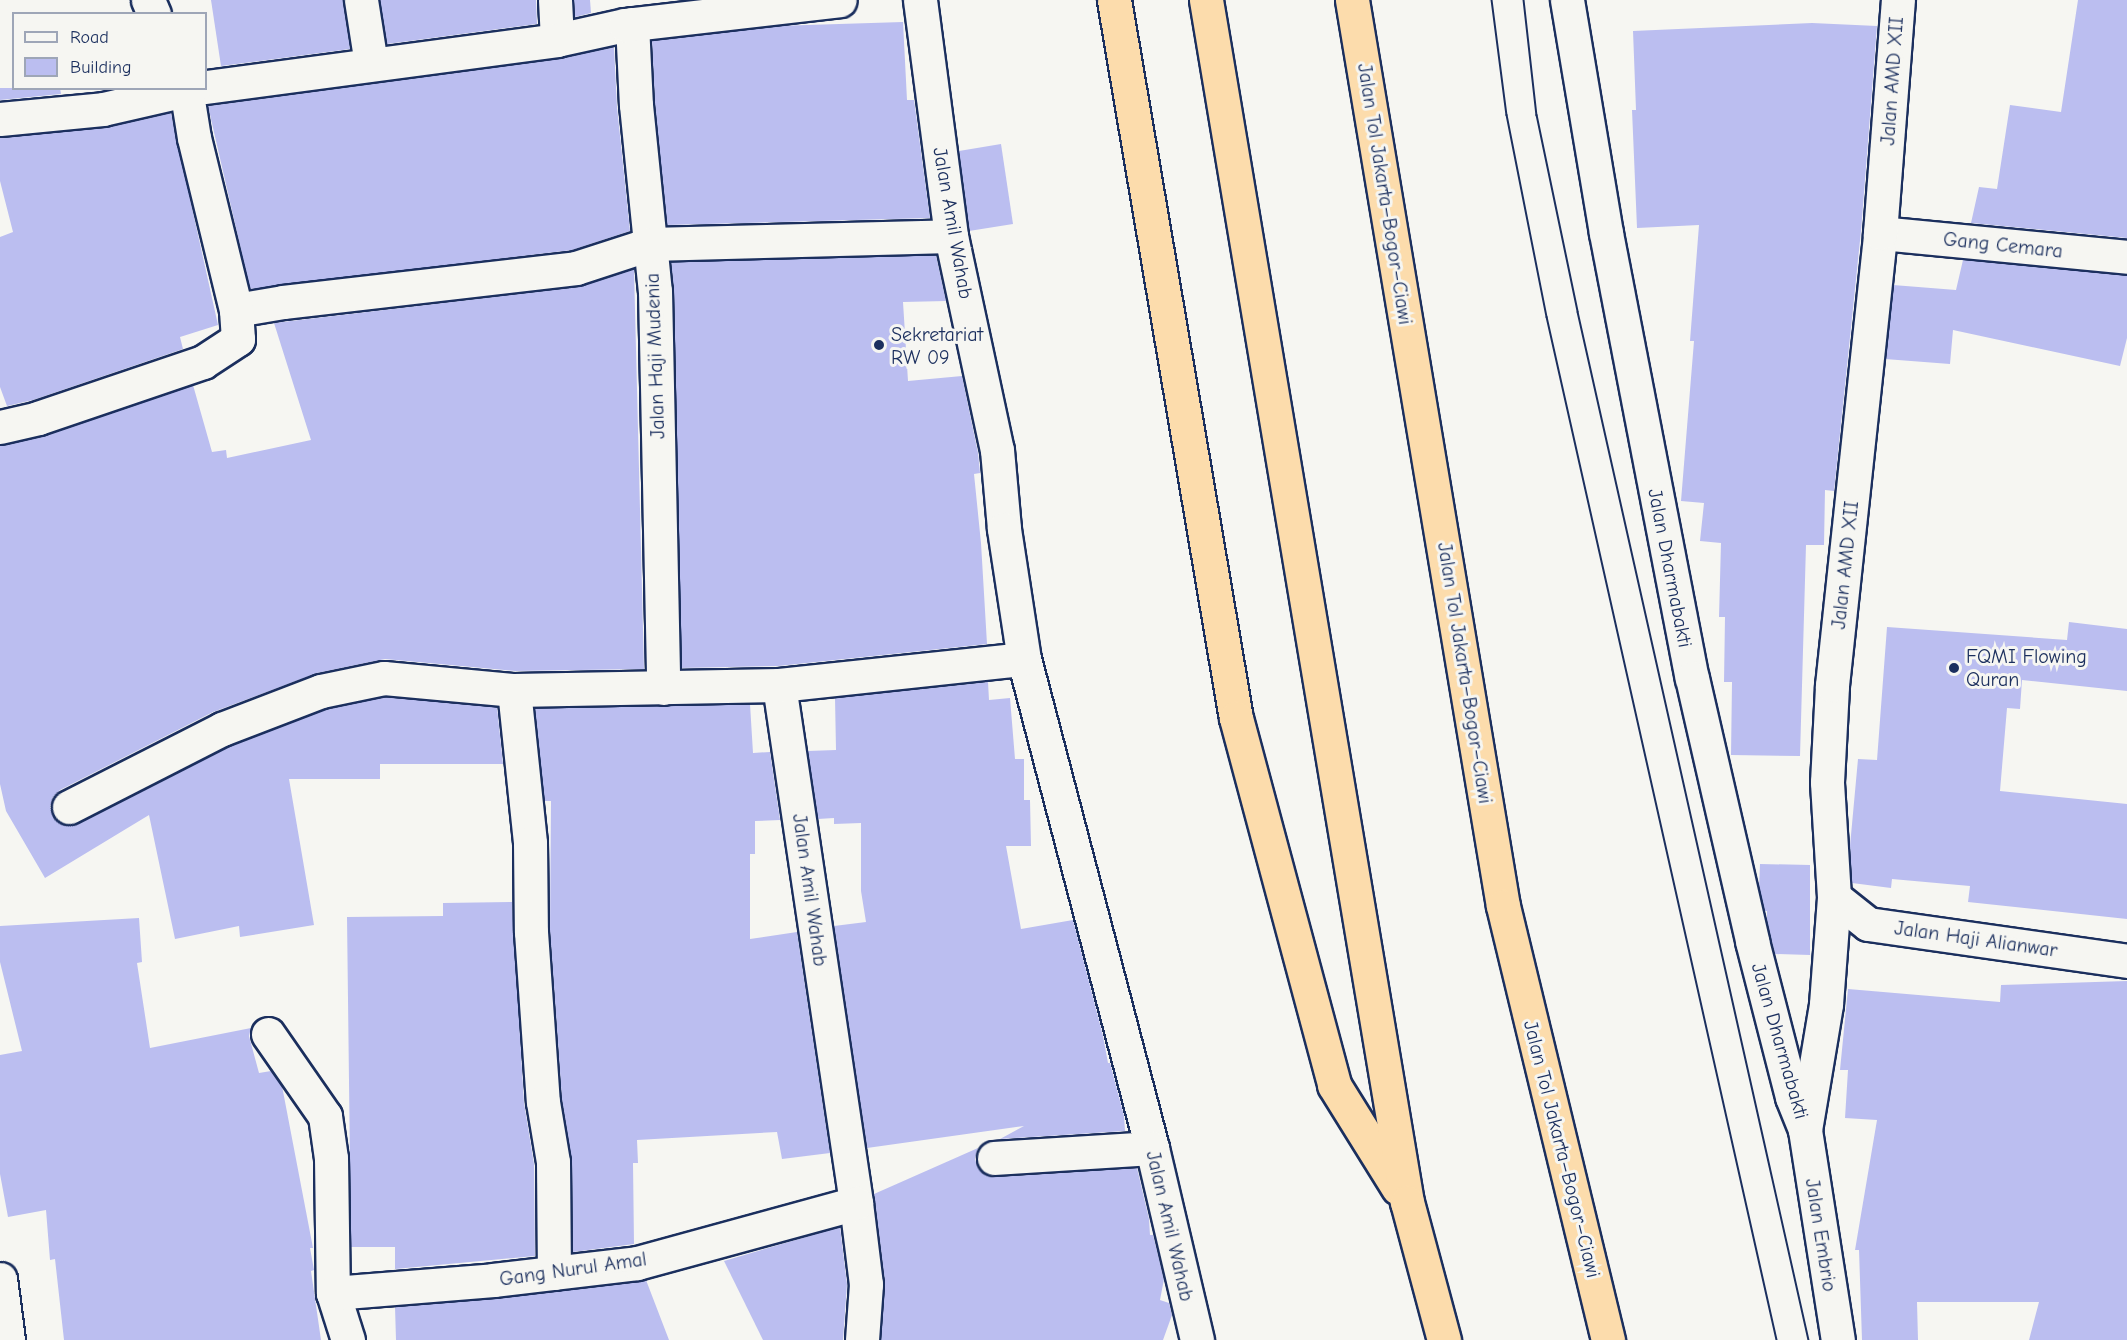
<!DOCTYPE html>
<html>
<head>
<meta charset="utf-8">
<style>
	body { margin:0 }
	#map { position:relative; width:2127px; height:1340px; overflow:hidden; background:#f6f6f2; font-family:"Comic Neue",sans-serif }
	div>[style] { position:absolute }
	.building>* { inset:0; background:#bbbef0 }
	.roads { filter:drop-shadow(2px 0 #1b2f5e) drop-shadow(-2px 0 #1b2f5e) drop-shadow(0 2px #1b2f5e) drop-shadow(0 -2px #1b2f5e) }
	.minor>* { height:33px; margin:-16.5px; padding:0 16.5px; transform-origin:16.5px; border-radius:16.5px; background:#f6f6f2 }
	.highway>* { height:33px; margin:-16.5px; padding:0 16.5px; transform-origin:16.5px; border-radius:16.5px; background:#fcdcac }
	.tram>* { height:1.5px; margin:-0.75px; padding:0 0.75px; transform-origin:0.75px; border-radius:0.75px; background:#1b2f5e }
	.dots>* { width:16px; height:16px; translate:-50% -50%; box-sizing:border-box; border:3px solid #f6f6f2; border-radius:50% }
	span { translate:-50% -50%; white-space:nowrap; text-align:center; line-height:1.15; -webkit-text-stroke:6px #f6f6f2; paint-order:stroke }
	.street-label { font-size:20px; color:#1b2f5e }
	.poi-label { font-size:20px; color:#1b2f5e }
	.left { translate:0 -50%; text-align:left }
	.legend { position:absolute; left:12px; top:12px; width:195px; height:78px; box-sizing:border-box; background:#f6f6f2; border:2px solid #9ea6b7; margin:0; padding:8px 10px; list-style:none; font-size:18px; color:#1b2f5e }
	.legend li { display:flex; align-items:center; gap:12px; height:30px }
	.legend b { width:30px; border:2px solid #9ea6b7 }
</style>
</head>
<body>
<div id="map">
	<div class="building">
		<i style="clip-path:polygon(211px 0,343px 0,350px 49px,221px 66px)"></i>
		<i style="clip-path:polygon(380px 0,536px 0,537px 24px,387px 44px)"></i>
		<i style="clip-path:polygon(574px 0,590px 0,591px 13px,575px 17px)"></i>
		<i style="clip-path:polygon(2078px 0,2127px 0,2127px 238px,1971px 223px,1979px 187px,1997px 189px,2010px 105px,2061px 112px)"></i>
		<i style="clip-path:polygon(903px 22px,907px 100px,914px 100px,930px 218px,667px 225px,655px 104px,652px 41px,775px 26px)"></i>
		<i style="clip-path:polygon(1812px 23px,1877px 26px,1861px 231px,1834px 491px,1825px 490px,1824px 545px,1806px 545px,1800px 756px,1731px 755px,1732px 682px,1724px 682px,1725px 617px,1719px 617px,1721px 543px,1700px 541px,1704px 503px,1681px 501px,1694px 341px,1690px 341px,1699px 225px,1637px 228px,1632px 110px,1636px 110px,1633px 31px)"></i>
		<i style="clip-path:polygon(614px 47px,617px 107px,630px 231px,572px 250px,250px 289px,208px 106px,559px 59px)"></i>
		<i style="clip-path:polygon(0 88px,60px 88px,61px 94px,0 100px)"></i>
		<i style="clip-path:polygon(171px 113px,218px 325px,180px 337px,183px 349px,33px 400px,7px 406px,0 387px,0 237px,13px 232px,0 181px,0 137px,105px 128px)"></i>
		<i style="clip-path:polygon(1001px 144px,1013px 224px,969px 231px,959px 151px)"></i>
		<i style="clip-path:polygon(936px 255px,946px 301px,903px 302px,908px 381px,962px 376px,978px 453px,980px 473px,974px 474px,981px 543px,987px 644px,778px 666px,681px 668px,674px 291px,671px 262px)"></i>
		<i style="clip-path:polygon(1963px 260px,2127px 275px,2127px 338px,2120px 366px,1953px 330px,1950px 364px,1885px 359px,1893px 285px,1956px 290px)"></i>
		<i style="clip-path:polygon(634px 269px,644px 669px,515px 671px,385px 659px,317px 673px,213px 712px,60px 790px,53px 797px,50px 807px,53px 816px,58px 822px,67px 826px,77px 824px,230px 746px,326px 709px,385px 697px,497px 707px,503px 764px,380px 764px,380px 779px,289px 779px,314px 925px,240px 937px,239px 926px,175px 939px,149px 815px,45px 878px,6px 811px,0 784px,0 445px,44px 436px,193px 385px,212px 452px,226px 450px,227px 458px,311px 440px,274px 323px,578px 287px)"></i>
		<i style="clip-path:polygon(2069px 622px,2127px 629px,2127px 691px,2022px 680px,2020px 709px,2007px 708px,2000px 791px,2127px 804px,2127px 919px,1968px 902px,1970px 886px,1892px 879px,1891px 888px,1852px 883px,1850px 846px,1858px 759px,1877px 760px,1887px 627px,2067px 640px)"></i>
		<i style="clip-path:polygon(988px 682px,989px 700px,1010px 698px,1015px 759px,1024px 759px,1024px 800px,1030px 800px,1031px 846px,1006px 846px,1021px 929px,1073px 920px,1103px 1036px,1108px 1063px,1110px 1063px,1124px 1116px,1125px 1131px,1000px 1139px,1024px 1126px,867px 1148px,834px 926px,866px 922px,861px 891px,861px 823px,834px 824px,834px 818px,818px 819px,808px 751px,836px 750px,835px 698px)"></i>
		<i style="clip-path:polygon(750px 704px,753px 753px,770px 752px,780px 820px,755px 821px,755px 854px,750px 854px,750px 939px,797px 932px,830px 1153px,782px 1159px,777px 1132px,637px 1140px,638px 1163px,633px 1163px,634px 1244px,573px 1252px,572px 1162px,562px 1100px,550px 931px,551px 801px,544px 801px,535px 708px)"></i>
		<i style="clip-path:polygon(1760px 864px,1810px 865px,1810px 955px,1775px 954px,1767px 922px,1767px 911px,1764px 911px,1759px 888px)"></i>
		<i style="clip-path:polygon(512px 902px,524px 1103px,534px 1164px,535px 1256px,395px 1269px,395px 1247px,351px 1247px,347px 917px,443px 916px,443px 903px)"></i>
		<i style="clip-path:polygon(139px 918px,142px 962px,137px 963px,150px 1048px,251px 1028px,249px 1036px,259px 1073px,271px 1071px,282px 1086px,313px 1248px,310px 1248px,314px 1270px,311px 1271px,321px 1340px,64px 1340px,55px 1259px,50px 1260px,46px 1210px,8px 1217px,0 1174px,0 1055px,22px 1051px,0 962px,0 926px)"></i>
		<i style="clip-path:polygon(2127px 981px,2127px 1340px,2029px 1340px,2039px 1302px,1917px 1302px,1918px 1340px,1862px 1340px,1859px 1250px,1855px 1250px,1877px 1120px,1845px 1118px,1848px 1070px,1840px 1070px,1848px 989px,2000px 1002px,2001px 985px)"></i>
		<i style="clip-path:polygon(978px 1148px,975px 1159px,978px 1168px,985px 1174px,995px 1177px,1137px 1168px,1149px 1219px,1150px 1235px,1153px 1235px,1164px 1279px,1160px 1300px,1169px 1303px,1172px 1315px,1163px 1340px,881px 1340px,885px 1282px,874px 1194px)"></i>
		<i style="clip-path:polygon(840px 1227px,847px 1284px,843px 1340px,763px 1340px,724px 1261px)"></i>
		<i style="clip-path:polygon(646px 1280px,669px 1340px,396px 1340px,395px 1307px,495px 1299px)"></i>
	</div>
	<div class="roads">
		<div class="minor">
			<i style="left:148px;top:0;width:15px;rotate:67deg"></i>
			<i style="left:361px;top:0;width:65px;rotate:81.1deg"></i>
			<i style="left:555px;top:0;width:40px;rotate:87.1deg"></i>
			<i style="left:920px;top:0;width:238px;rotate:82.5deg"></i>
			<i style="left:951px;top:236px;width:219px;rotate:77.9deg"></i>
			<i style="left:997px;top:450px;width:79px;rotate:84.9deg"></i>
			<i style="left:1004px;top:529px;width:132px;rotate:81.3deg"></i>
			<i style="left:1024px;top:659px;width:505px;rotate:75.33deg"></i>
			<i style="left:1152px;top:1148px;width:197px;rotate:76.8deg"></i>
			<i style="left:1567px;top:0;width:236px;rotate:80.5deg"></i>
			<i style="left:1606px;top:233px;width:453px;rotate:79.1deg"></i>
			<i style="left:1692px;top:678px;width:270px;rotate:77.1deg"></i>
			<i style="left:1752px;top:941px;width:161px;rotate:75.6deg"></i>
			<i style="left:1792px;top:1097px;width:35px;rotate:68deg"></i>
			<i style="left:1805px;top:1130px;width:213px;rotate:81.1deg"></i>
			<i style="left:632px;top:24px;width:81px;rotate:87.2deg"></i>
			<i style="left:636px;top:105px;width:187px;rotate:84.2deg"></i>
			<i style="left:655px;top:291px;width:397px;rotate:88.8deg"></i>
			<i style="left:206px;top:87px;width:354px;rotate:-7.6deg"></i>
			<i style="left:557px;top:40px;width:70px;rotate:-12.4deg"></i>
			<i style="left:625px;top:25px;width:216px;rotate:-6.6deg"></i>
			<i style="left:0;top:119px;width:103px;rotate:-5.5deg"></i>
			<i style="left:103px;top:109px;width:94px;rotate:-12.9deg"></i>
			<i style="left:1880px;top:233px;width:248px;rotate:5.5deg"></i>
			<i style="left:236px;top:310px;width:48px;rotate:-9.7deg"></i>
			<i style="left:283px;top:302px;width:295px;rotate:-6.6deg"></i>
			<i style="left:576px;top:268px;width:78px;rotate:-18deg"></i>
			<i style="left:650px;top:244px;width:301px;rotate:-1.5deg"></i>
			<i style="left:0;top:427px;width:39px;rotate:-13deg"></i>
			<i style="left:38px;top:418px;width:174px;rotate:-18.7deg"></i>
			<i style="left:203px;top:362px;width:42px;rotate:-33.3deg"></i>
			<i style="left:238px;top:339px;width:29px;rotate:-94deg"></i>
			<i style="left:236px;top:310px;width:177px;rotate:-103.7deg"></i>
			<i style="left:194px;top:138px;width:51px;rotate:-99.1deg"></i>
			<i style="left:779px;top:685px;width:524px;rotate:81.54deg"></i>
			<i style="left:856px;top:1203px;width:82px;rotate:83deg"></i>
			<i style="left:866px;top:1284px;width:56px;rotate:94.1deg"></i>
			<i style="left:514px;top:690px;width:154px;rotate:84deg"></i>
			<i style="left:530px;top:843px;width:89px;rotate:89.4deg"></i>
			<i style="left:531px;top:932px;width:170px;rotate:86deg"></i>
			<i style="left:543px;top:1102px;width:61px;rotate:80.5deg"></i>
			<i style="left:553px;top:1162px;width:111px;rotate:89.5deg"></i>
			<i style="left:69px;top:807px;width:172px;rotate:-27deg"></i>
			<i style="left:222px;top:729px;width:106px;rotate:-21deg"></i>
			<i style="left:321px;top:691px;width:64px;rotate:-11.7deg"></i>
			<i style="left:384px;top:678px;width:131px;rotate:5.3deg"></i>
			<i style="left:514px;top:690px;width:265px;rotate:-1.1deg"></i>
			<i style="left:779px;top:685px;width:246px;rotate:-6.1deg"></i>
			<i style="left:1834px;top:897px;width:43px;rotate:38.5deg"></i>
			<i style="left:1868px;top:924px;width:262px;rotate:8.1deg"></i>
			<i style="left:268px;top:1034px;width:100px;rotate:55.2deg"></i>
			<i style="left:325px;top:1116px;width:42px;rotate:81.9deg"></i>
			<i style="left:331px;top:1158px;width:135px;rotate:89.2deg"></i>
			<i style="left:1805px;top:1130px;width:128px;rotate:-80.5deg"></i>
			<i style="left:1826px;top:1004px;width:107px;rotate:-85.7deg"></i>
			<i style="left:1834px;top:897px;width:115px;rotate:-93.5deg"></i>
			<i style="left:1827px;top:782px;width:97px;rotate:-87deg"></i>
			<i style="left:1832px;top:685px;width:455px;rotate:-83.9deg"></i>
			<i style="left:1880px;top:233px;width:234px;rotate:-85.6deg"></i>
			<i style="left:994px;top:1158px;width:158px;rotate:-3.6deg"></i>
			<i style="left:0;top:1279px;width:62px;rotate:82.5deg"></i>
			<i style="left:348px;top:1340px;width:49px;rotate:-107.7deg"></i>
			<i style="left:333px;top:1293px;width:161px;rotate:-4.6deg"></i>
			<i style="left:493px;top:1280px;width:145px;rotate:-6.7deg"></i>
			<i style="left:637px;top:1263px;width:227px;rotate:-15.3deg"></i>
		</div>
		<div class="highway">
			<i style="left:1114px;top:0;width:728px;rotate:80.36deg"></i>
			<i style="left:1236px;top:718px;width:380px;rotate:75deg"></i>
			<i style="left:1334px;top:1085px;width:121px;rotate:58.1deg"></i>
			<i style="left:1206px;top:0;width:1219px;rotate:80.51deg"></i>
			<i style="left:1407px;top:1202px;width:143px;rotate:75deg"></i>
			<i style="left:1352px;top:0;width:918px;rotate:80.54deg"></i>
			<i style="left:1503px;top:906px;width:447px;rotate:76.4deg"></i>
		</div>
	</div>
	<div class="tram">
		<i style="left:1492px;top:0;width:116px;rotate:82.6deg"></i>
		<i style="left:1507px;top:115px;width:206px;rotate:78.8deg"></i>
		<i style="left:1547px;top:317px;width:1049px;rotate:77.33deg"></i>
		<i style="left:1524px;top:0;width:116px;rotate:83.6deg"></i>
		<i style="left:1537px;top:115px;width:201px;rotate:78.2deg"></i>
		<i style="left:1578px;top:312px;width:1054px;rotate:77.34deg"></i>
	</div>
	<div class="dots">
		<i style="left:879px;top:345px;background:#1b2f5e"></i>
		<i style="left:1954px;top:668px;background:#1b2f5e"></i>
	</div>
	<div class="street-label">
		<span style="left:1892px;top:81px;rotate:-86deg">Jalan AMD XII</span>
		<span style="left:1385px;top:194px;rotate:81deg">Jalan Tol Jakarta–Bogor–Ciawi</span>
		<span style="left:953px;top:223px;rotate:80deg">Jalan Amil Wahab</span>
		<span style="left:2003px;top:245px;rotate:6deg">Gang Cemara</span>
		<span style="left:655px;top:356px;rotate:-92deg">Jalan Haji Mudenia</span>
		<span style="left:1845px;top:565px;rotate:-84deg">Jalan AMD XII</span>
		<span style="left:1670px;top:568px;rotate:79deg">Jalan Dharmabakti</span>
		<span style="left:1465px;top:673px;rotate:81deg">Jalan Tol Jakarta–Bogor–Ciawi</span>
		<span style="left:810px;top:890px;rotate:82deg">Jalan Amil Wahab</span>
		<span style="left:1976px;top:939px;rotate:8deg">Jalan Haji Alianwar</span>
		<span style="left:1780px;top:1041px;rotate:74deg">Jalan Dharmabakti</span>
		<span style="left:1562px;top:1149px;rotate:76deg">Jalan Tol Jakarta–Bogor–Ciawi</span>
		<span style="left:1170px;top:1226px;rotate:77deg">Jalan Amil Wahab</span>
		<span style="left:1821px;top:1235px;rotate:81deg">Jalan Embrio</span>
		<span style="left:573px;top:1269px;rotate:-8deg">Gang Nurul Amal</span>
	</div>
	<div class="poi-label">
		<span class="left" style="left:891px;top:346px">Sekretariat<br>RW 09</span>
		<span class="left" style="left:1966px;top:668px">FQMI Flowing<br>Quran</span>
	</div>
	<ul class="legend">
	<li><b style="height:8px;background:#f6f6f2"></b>Road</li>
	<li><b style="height:16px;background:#bbbef0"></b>Building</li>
	</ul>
</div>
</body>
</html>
